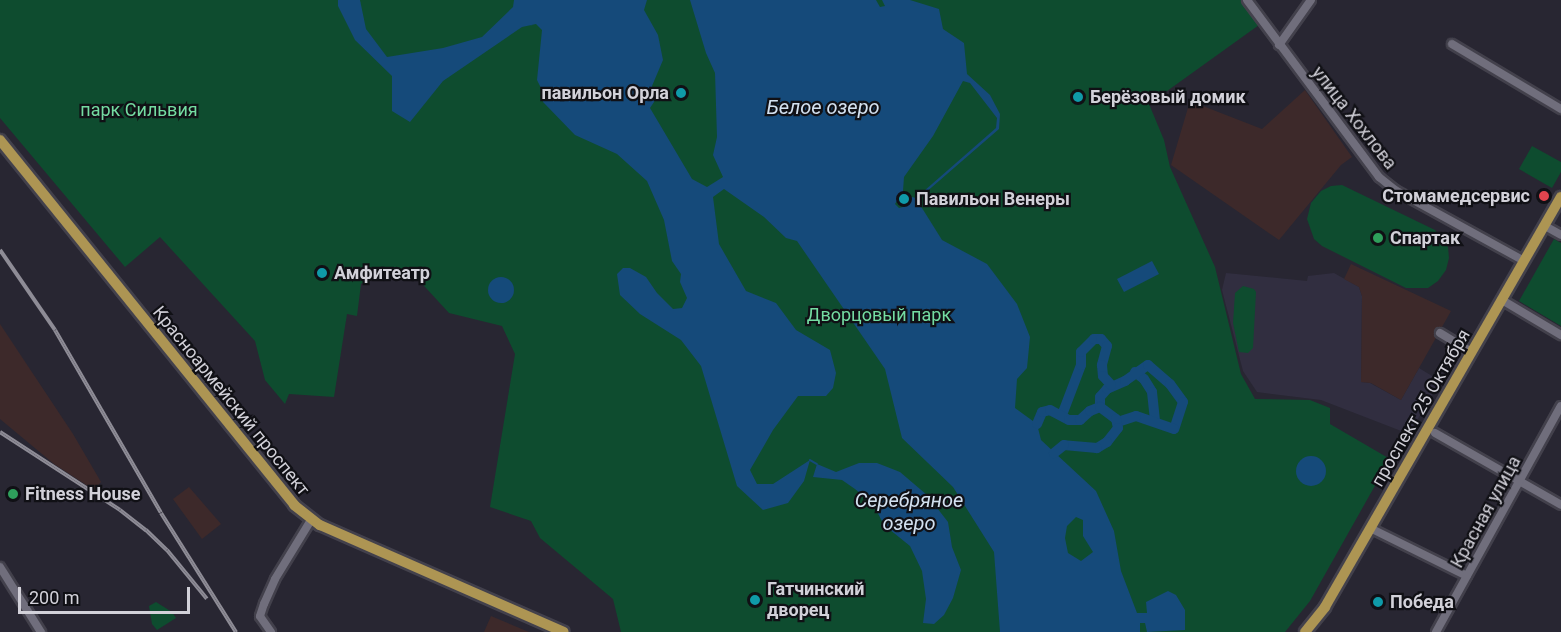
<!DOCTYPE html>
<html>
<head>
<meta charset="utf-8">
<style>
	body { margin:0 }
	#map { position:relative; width:1561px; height:632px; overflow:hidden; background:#282632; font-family:Roboto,sans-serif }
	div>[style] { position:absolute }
	.built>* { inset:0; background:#312e40 }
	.industrial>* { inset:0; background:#3d292a }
	.green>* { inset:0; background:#0e4c2f }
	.water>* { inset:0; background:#154a7a }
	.round { border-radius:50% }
	.stream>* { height:1.5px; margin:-0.75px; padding:0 0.75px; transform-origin:0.75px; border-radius:0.75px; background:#154a7a }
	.river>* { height:10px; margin:-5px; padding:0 5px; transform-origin:5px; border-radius:5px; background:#154a7a }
	.roads { filter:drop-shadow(2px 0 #43414c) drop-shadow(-2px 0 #43414c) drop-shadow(0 2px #43414c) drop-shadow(0 -2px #43414c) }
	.minor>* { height:8px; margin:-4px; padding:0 4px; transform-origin:4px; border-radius:4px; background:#706e7c }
	.major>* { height:10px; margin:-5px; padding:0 5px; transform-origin:5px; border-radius:5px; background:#ad9553 }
	.rail>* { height:4px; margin-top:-2px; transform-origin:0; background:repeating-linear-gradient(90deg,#101015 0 4.5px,#8e8c96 0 9px); box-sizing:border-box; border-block:2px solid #8e8c96 }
	.dots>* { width:16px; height:16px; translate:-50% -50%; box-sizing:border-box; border:3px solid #101015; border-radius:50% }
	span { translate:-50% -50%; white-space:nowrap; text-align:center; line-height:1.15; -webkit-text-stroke:4.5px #101015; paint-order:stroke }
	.poi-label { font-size:18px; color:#d2d1d9; font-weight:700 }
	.right { translate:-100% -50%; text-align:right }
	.left { translate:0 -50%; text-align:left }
	.park-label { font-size:18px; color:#74dca2 }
	.street-label { font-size:18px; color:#d2d1d9 }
	.water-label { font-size:20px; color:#d3e1f0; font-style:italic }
	.scale { position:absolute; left:18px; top:587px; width:172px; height:27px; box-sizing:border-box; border:3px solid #d2d1d9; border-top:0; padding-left:8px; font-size:18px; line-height:21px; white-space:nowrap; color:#d2d1d9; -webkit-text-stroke:4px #101015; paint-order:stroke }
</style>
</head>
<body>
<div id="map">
	<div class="built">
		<i style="clip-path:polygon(1226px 273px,1307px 281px,1308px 276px,1334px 273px,1359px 287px,1362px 296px,1361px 382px,1370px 383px,1401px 400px,1419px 368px,1440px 381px,1409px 434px,1321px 400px,1257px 392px,1243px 371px,1222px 290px)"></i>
	</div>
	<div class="industrial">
		<i style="clip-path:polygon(1305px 90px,1352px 157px,1341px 165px,1279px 240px,1171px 165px,1190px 101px,1262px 129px)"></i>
		<i style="clip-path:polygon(1351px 264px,1451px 311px,1401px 400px,1371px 383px,1361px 382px,1362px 296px,1359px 287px,1344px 279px)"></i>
		<i style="clip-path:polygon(0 324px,73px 434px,101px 482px,94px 490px,54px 464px,0 419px)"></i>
		<i style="clip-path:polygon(189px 487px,221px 524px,202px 539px,173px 499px)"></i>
		<i style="clip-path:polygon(491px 616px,529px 632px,484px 632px)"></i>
	</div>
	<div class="green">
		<i style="clip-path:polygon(0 0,1241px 0,1259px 25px,1149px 104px,1164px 140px,1170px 167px,1215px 267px,1241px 374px,1255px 399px,1310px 400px,1330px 408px,1330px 424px,1390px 459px,1310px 601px,1285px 632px,621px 632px,613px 599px,540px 538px,531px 521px,490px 507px,515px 354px,502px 326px,449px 313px,414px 275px,375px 276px,361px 284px,357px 316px,347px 314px,334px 397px,289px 394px,285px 404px,265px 380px,255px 341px,160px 237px,125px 267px,0 118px)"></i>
		<i style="clip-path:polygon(1532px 146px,1561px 162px,1561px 172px,1552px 188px,1519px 169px)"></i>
		<i style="clip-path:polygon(1342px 185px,1435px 230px,1448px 247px,1449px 258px,1446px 270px,1438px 281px,1428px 288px,1406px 288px,1322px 246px,1314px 239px,1307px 219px,1311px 203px,1321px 191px,1331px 186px)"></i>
		<i style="clip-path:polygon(1554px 239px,1561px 243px,1561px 326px,1519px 301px)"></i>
		<i style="clip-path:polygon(1243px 286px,1254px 289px,1256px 292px,1253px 348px,1248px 353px,1239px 352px,1233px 323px,1235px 293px)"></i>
		<i style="clip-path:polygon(156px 602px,172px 612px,176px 618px,157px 630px,152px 624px,149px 606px)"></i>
	</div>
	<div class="water">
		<i style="clip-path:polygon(evenodd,338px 0,360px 0,366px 29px,387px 57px,443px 48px,482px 37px,513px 7px,514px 0,647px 0,644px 10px,658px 35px,663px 60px,652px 86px,656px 99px,650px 108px,692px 179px,707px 187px,723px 177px,713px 155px,717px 137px,715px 73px,706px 53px,690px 0,876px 0,880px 7px,885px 6px,882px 0,910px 0,939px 9px,943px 29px,964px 43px,967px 74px,990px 95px,1000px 114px,999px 129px,917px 200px,942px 240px,987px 264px,1017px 304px,1030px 337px,1027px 368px,1017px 379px,1015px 408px,1037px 424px,1041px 440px,1096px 491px,1114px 531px,1121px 571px,1137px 613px,1147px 613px,1146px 602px,1168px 591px,1176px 595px,1185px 610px,1185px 630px,1147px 632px,1145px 623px,1140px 623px,1140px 632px,1000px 632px,994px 552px,953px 487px,902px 438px,885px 369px,797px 241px,786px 238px,764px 217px,724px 189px,713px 197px,719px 244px,746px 291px,776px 303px,796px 330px,830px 350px,836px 373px,833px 388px,826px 396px,798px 396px,773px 430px,750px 470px,757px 484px,773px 484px,810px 460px,804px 481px,788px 503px,763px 510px,737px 486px,701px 366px,681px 340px,640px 314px,620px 295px,617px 274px,623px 268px,630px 268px,646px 277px,657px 293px,673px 309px,682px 308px,687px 298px,680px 282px,681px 274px,672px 261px,664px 220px,647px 181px,617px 154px,575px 135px,543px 102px,543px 92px,537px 80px,542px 30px,536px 24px,522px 27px,443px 81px,410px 122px,392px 111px,392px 76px,355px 40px,338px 6px,338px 0,963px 81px,970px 83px,997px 118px,996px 128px,916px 198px,912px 197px,903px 207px,899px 208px,895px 204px,903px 191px,904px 177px,933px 136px,963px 81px,338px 0,1076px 517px,1083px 520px,1083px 536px,1093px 552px,1081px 561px,1068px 553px,1065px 538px,1067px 526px,1076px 517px)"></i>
		<i style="clip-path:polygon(1152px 261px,1159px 274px,1124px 292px,1117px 279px)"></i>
		<i class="round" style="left:488px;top:277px;width:26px;height:26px"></i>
		<i class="round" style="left:1296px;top:456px;width:30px;height:30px"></i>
		<i style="clip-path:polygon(859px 463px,877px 463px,900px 472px,927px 495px,948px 522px,952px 547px,961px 570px,953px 598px,944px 615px,934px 624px,923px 623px,926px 599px,922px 571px,910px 546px,884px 525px,873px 504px,855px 489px,842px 480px,813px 477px,817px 464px,836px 472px)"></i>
	</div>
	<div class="stream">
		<i style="left:810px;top:460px;width:8px;rotate:30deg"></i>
	</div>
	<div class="river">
		<i style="left:1135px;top:372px;width:11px;rotate:38deg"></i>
		<i style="left:1144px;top:379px;width:15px;rotate:58deg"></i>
		<i style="left:1152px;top:392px;width:30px;rotate:84deg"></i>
		<i style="left:1100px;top:407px;width:10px;rotate:-90deg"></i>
		<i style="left:1100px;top:397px;width:11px;rotate:-49deg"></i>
		<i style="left:1107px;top:389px;width:20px;rotate:-24deg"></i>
		<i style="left:1125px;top:381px;width:28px;rotate:-35deg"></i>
		<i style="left:1148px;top:365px;width:29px;rotate:41deg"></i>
		<i style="left:1170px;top:384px;width:22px;rotate:54deg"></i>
		<i style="left:1183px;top:402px;width:28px;rotate:108deg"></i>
		<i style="left:1174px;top:429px;width:40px;rotate:-161.1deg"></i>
		<i style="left:1136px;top:416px;width:20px;rotate:162deg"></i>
		<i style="left:1062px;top:415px;width:53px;rotate:-69.2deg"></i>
		<i style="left:1081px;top:365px;width:13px;rotate:-90deg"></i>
		<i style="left:1081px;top:352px;width:18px;rotate:-45deg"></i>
		<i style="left:1094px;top:339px;width:7px"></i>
		<i style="left:1101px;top:339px;width:9px;rotate:49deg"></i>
		<i style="left:1107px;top:346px;width:20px;rotate:105deg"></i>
		<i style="left:1102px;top:365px;width:11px;rotate:85deg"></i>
		<i style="left:1103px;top:376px;width:12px;rotate:48deg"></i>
		<i style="left:1037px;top:424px;width:13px;rotate:-67deg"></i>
		<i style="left:1042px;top:412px;width:8px;rotate:-14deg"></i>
		<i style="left:1050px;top:410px;width:21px;rotate:28deg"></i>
		<i style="left:1069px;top:420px;width:11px"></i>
		<i style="left:1080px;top:420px;width:13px;rotate:-42deg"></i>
		<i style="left:1090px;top:411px;width:11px;rotate:-22deg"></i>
		<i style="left:1100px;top:407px;width:20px;rotate:37deg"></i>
		<i style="left:1116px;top:419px;width:9px;rotate:77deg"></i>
		<i style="left:1118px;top:428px;width:18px;rotate:128deg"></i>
		<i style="left:1107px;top:442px;width:12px;rotate:149deg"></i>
		<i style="left:1097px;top:448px;width:33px;rotate:-175deg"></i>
		<i style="left:1064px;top:445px;width:13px;rotate:141deg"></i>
	</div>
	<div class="roads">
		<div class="minor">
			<i style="left:1247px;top:0;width:221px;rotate:53.3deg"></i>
			<i style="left:1379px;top:177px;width:21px;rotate:39deg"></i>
			<i style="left:1395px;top:190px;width:147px;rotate:28.8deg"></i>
			<i style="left:1452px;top:44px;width:127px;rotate:30.8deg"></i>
			<i style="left:1279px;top:45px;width:55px;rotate:-54.6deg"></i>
			<i style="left:1545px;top:226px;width:18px;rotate:29deg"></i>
			<i style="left:1502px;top:300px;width:69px;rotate:30.7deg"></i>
			<i style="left:1440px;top:333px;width:37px;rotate:31deg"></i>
			<i style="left:1435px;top:433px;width:145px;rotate:29.7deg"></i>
			<i style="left:1370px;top:528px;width:108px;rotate:26.3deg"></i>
			<i style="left:0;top:567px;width:77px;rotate:57.8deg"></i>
			<i style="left:271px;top:632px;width:19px;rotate:-125deg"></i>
			<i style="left:260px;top:616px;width:13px;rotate:-72deg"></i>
			<i style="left:264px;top:604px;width:27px;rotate:-66deg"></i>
			<i style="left:275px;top:579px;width:69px;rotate:-58.6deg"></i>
			<i style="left:1436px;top:632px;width:258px;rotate:-61.1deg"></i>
		</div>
		<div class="major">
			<i style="left:0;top:140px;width:469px;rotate:51.1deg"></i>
			<i style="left:294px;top:505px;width:33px;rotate:38deg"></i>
			<i style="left:320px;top:525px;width:266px;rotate:23.7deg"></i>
			<i style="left:1305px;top:632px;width:32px;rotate:-51deg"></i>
			<i style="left:1325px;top:607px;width:473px;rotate:-60.1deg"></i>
		</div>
	</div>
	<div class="rail">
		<i style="left:0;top:250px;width:97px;rotate:55.5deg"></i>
		<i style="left:55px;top:330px;width:211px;rotate:59.9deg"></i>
		<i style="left:161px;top:513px;width:141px;rotate:57.8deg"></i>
		<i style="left:0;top:432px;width:143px;rotate:33deg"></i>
		<i style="left:120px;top:510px;width:33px;rotate:38deg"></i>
		<i style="left:146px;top:530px;width:29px;rotate:44deg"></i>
		<i style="left:167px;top:550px;width:63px;rotate:50.8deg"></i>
	</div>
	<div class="dots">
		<i style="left:681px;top:93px;background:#0f9aa8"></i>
		<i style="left:1078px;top:97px;background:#0f9aa8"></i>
		<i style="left:1544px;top:196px;background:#e0444e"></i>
		<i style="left:904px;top:199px;background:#0f9aa8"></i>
		<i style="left:1378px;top:238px;background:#2e9e5b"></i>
		<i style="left:322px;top:273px;background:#0f9aa8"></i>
		<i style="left:13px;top:494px;background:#2e9e5b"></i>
		<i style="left:755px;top:600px;background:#0f9aa8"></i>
		<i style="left:1378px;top:602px;background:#0f9aa8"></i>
	</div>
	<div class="poi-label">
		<span class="right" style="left:669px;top:93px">павильон Орла</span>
		<span class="left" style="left:1090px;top:97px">Берёзовый домик</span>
		<span class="right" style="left:1530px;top:196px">Стомамедсервис</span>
		<span class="left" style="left:916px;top:199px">Павильон Венеры</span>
		<span class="left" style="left:1390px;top:238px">Спартак</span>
		<span class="left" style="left:334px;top:273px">Амфитеатр</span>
		<span class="left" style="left:25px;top:494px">Fitness House</span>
		<span class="left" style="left:767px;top:600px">Гатчинский<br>дворец</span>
		<span class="left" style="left:1390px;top:602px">Победа</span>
	</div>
	<div class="park-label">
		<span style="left:139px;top:110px">парк Сильвия</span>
		<span style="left:879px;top:315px">Дворцовый парк</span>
	</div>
	<div class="street-label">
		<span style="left:1354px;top:118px;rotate:52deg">улица Хохлова</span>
		<span style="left:231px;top:401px;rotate:51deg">Красноармейский проспект</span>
		<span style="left:1421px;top:408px;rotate:-60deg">проспект 25 Октября</span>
		<span style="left:1486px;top:512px;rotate:-61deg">Красная улица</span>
	</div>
	<div class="water-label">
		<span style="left:823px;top:107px">Белое озеро</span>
		<span style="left:909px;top:512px">Серебряное<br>озеро</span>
	</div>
	<div class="scale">200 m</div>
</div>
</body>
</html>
